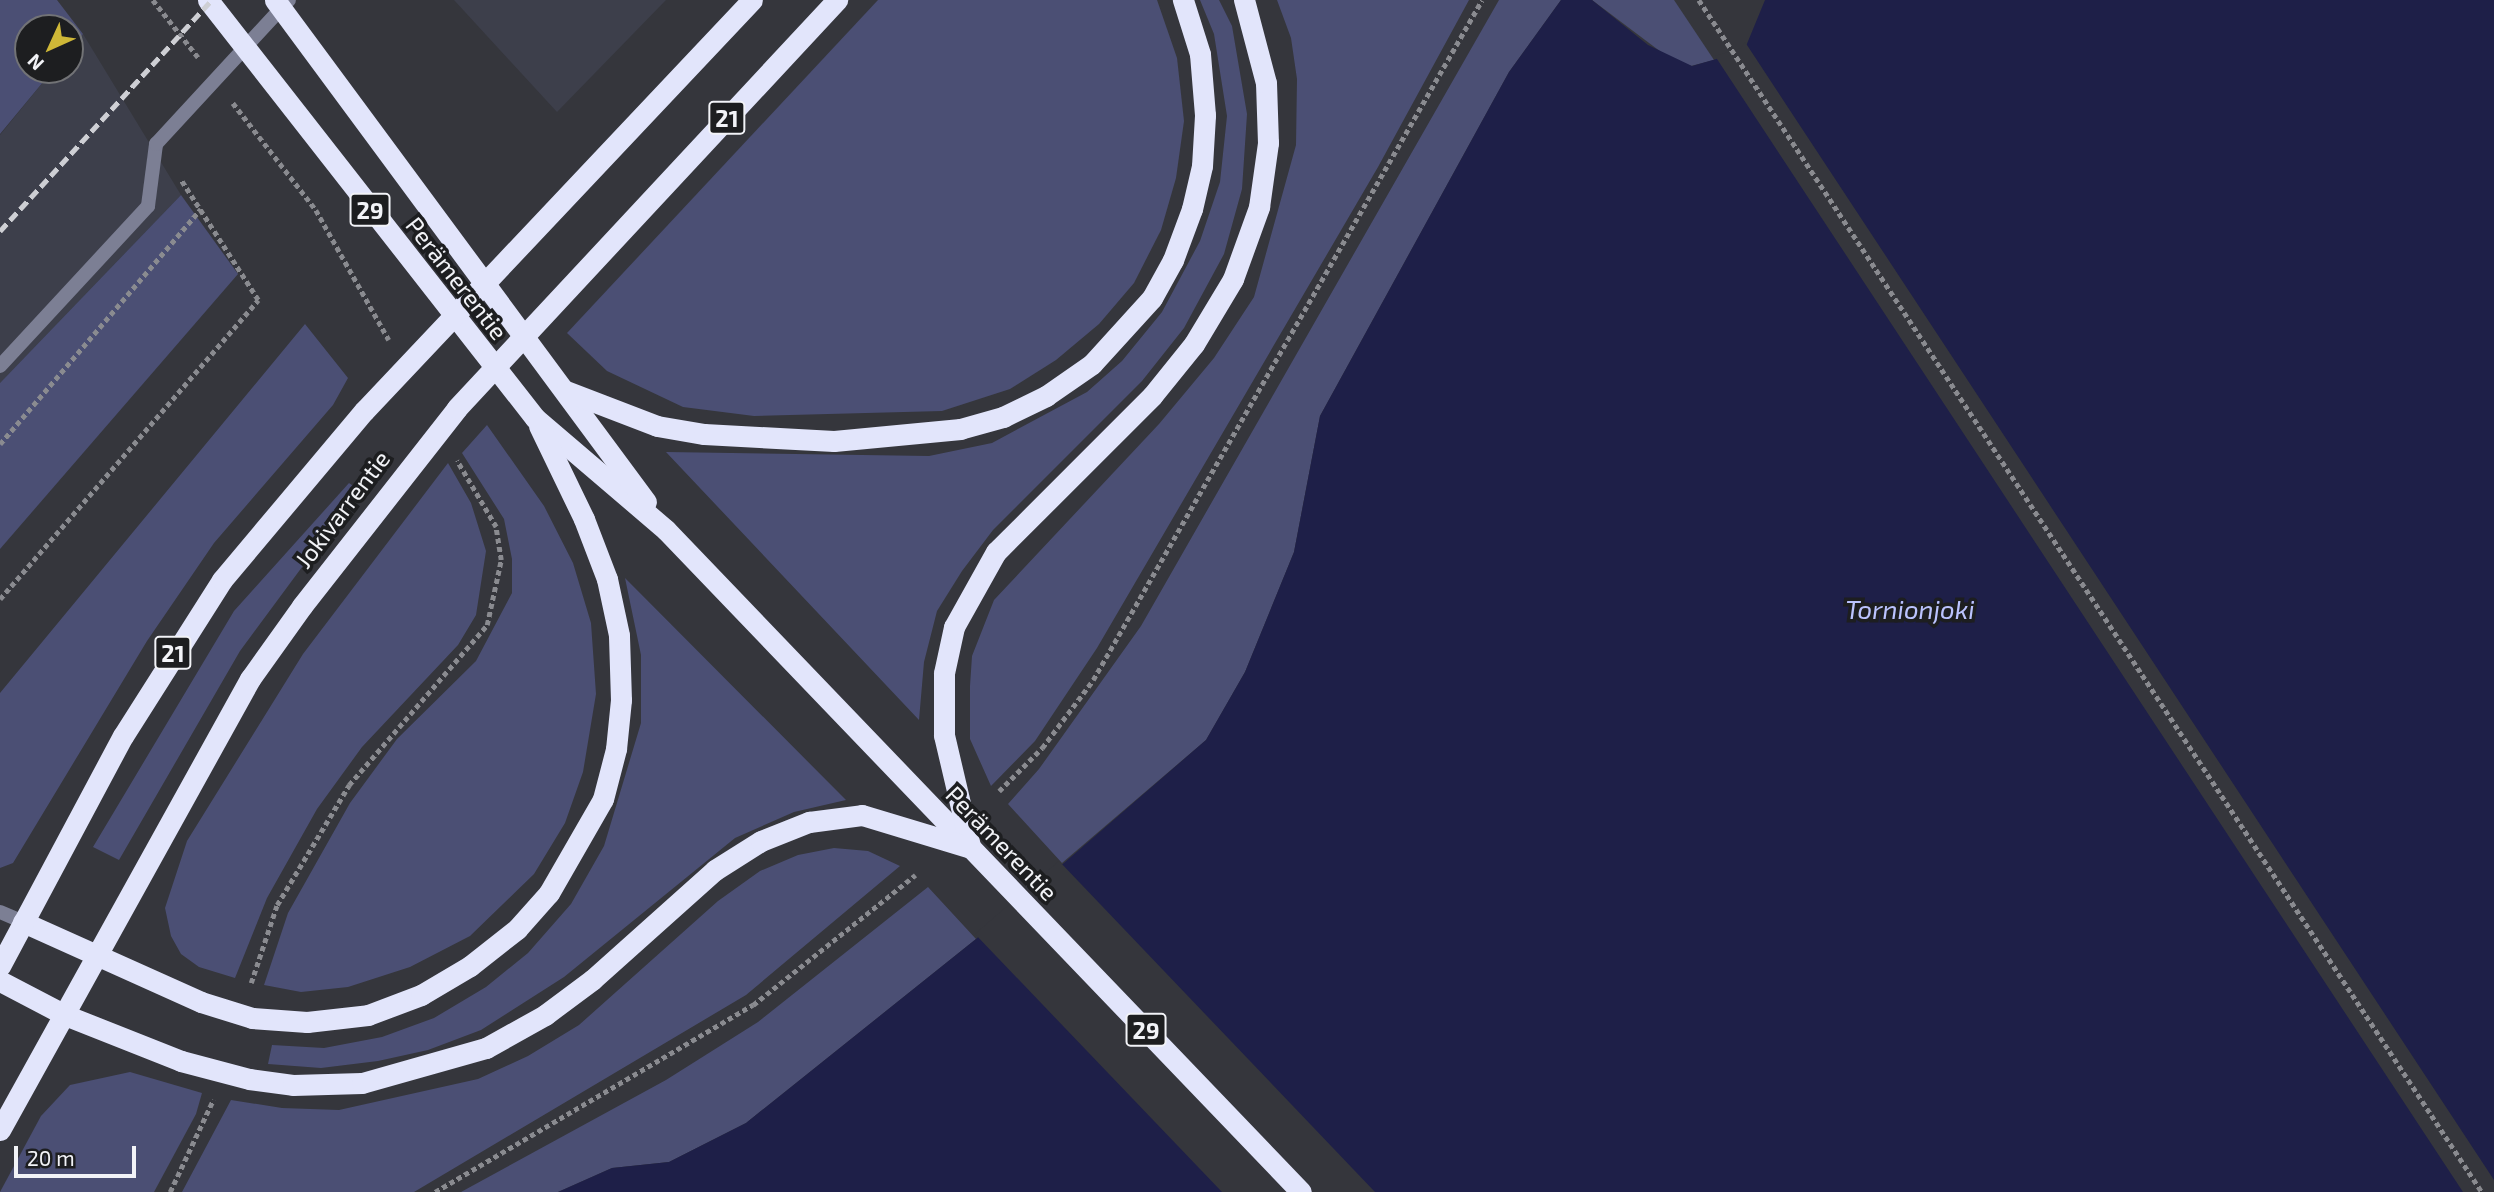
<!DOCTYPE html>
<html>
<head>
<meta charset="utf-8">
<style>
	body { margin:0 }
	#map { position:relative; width:2494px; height:1192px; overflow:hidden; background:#35363c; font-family:"Exo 2",sans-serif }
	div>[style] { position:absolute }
	.built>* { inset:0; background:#3d3f4b }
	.green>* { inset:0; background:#4b4f74 }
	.water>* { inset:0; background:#1e1f48 }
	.pier>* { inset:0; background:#35363c }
	.path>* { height:4.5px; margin-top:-2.25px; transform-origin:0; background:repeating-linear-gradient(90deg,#8a8b90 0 5px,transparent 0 8.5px) }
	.lane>* { height:14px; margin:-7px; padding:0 7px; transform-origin:7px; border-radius:7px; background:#7c7f94 }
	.highway>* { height:21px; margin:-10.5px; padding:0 10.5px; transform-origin:10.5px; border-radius:10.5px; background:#e2e5fb }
	.rail>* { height:5px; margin-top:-2.5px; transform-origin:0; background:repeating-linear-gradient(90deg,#cecfd4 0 10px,transparent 0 15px) }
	span { translate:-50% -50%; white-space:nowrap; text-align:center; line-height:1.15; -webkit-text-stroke:7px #1d1e20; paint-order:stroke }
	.shield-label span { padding:2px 5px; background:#1d1e20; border:2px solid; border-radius:5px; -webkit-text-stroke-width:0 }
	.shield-label { font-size:23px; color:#f2f3f7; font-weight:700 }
	.street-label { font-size:24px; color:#f2f3f7 }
	.water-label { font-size:26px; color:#bbc3fe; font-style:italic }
	.north { position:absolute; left:14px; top:14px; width:70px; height:70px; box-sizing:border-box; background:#1d1e20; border:2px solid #727376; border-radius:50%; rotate:225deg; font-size:19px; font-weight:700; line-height:28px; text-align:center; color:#f2f3f7 }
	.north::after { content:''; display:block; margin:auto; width:24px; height:32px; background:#cfb837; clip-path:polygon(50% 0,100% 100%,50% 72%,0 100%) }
	.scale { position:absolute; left:14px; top:1146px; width:122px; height:32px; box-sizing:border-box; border:4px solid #f2f3f7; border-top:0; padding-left:9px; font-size:21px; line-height:24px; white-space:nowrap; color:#f2f3f7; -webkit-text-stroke:5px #1d1e20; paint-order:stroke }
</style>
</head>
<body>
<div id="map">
	<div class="built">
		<i style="clip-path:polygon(454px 0,666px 0,557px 112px)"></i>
		<i style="clip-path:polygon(83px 34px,181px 195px,0 383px,0 135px,53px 70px,70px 70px,70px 50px)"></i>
	</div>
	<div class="green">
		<i style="clip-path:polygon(0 0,57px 0,83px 34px,70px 50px,70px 28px,28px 28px,28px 70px,53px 70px,0 134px)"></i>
		<i style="clip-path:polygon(878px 0,1157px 0,1177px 58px,1184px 121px,1176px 178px,1161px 230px,1134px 283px,1099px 324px,1056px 360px,1010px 389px,942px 411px,754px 416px,683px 407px,607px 371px,567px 333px)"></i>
		<i style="clip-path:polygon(1200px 0,1219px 0,1232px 26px,1247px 114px,1242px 189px,1224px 254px,1184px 328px,1142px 381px,993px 530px,962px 571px,937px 611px,924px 662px,919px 720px,666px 452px,929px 456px,992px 443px,1087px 392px,1122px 361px,1162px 312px,1200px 241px,1220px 182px,1227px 116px,1214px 34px)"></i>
		<i style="clip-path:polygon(1277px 0,1469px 0,1378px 167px,1097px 648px,1035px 741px,991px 786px,970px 739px,970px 686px,972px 656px,994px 600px,1159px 424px,1214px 358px,1254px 297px,1296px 145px,1297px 79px,1291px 38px)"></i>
		<i style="clip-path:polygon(1499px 0,1561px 0,1509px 72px,1320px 416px,1294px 552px,1245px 672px,1206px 740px,1062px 863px,1008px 804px,1039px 769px,1141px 626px)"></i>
		<i style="clip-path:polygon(1592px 0,1674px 0,1714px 60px,1691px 66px,1665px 55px)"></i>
		<i style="clip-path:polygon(181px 195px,238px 274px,0 549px,0 383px)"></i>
		<i style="clip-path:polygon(305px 324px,348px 378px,333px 405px,214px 543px,147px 641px,13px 863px,0 868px,0 693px)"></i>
		<i style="clip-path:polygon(487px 425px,544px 506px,573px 563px,591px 623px,596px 694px,583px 772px,565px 823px,534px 874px,470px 936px,410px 967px,348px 987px,301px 992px,264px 985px,288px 913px,350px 803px,397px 739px,476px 661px,512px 593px,512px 559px,504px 519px,462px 453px)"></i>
		<i style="clip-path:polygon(448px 463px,471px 503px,486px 551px,476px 615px,458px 645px,362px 747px,317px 809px,267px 898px,235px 978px,199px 967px,181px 954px,171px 936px,165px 908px,187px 841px,303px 654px)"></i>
		<i style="clip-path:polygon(349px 483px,359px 490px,240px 651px,119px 860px,93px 847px,234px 611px)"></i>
		<i style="clip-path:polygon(625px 578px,846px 800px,794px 812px,735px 838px,564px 977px,481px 1030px,428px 1050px,378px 1061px,321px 1068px,268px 1064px,272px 1045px,324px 1048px,382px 1037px,434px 1018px,486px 987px,528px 953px,571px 904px,604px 846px,641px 723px,641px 655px)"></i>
		<i style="clip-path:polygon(834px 848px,868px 851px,900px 866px,746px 995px,414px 1192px,182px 1192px,231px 1100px,282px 1108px,339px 1110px,478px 1079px,528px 1056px,579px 1025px,718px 901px,760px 871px,798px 855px)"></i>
		<i style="clip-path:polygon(928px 887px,976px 939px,746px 1123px,669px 1162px,612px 1168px,558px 1192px,461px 1192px,666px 1080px,758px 1022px)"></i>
		<i style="clip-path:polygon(130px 1072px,202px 1093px,196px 1114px,154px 1192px,0 1192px,41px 1116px,70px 1085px)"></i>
	</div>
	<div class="water">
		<i style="clip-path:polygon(1561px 0,1592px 0,1648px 45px,1692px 66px,1744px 51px,1765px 0,2494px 0,2494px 1192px,558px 1192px,612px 1168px,669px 1162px,746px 1123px,976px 939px,1206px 740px,1245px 672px,1294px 552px,1320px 416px,1509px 72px)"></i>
	</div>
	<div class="pier">
		<i style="clip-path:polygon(1745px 42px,2494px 1180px,2494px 1192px,2463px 1192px,1715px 56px,1741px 48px)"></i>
		<i style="clip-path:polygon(1059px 861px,1375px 1192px,1222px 1192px,975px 934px)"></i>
	</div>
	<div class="path">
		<i style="left:153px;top:0;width:73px;rotate:51.7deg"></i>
		<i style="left:1699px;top:0;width:1426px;rotate:56.7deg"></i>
		<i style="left:233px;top:103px;width:135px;rotate:52.2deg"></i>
		<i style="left:316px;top:210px;width:149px;rotate:60.7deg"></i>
		<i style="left:0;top:444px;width:309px;rotate:-49.5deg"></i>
		<i style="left:0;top:599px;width:395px;rotate:-49.2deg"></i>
		<i style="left:258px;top:300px;width:143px;rotate:-122.7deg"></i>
		<i style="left:999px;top:791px;width:61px;rotate:-45deg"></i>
		<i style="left:1042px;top:748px;width:85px;rotate:-53.1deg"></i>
		<i style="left:1093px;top:680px;width:783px;rotate:-60.23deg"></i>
		<i style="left:251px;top:983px;width:82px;rotate:-71.6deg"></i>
		<i style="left:277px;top:905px;width:140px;rotate:-59deg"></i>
		<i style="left:349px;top:785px;width:211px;rotate:-49.2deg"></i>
		<i style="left:487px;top:625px;width:66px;rotate:-77.8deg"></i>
		<i style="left:501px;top:560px;width:33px;rotate:-99deg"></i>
		<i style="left:496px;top:527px;width:77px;rotate:-120.6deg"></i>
		<i style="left:170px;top:1192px;width:102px;rotate:-64.9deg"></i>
		<i style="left:435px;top:1192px;width:369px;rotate:-30.5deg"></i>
		<i style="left:753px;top:1005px;width:208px;rotate:-38.7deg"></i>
	</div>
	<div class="lane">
		<i style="left:0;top:366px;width:218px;rotate:-47.2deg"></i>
		<i style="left:148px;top:206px;width:63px;rotate:-82.6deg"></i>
		<i style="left:156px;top:144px;width:196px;rotate:-47.3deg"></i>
		<i style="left:0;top:912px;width:25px;rotate:23deg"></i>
	</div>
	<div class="highway">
		<i style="left:208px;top:0;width:531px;rotate:51.96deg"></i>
		<i style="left:535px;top:418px;width:172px;rotate:40.5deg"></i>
		<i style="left:666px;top:530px;width:917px;rotate:46.19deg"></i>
		<i style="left:275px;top:0;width:624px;rotate:53.53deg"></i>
		<i style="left:566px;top:391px;width:97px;rotate:21deg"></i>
		<i style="left:657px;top:426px;width:48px;rotate:9.7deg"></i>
		<i style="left:704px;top:434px;width:130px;rotate:3.1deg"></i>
		<i style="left:834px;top:441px;width:127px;rotate:-5.4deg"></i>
		<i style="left:960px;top:429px;width:45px;rotate:-15.6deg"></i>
		<i style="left:1003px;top:417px;width:48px;rotate:-26deg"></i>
		<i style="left:1046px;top:396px;width:56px;rotate:-34.8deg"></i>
		<i style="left:1092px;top:364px;width:89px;rotate:-47.7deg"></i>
		<i style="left:1152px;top:298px;width:43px;rotate:-61.1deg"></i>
		<i style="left:1173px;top:260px;width:54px;rotate:-69.6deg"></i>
		<i style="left:1192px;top:209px;width:44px;rotate:-76.9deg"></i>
		<i style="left:1202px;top:166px;width:51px;rotate:-86.6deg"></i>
		<i style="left:1205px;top:115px;width:61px;rotate:-94.7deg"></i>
		<i style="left:1200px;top:54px;width:57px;rotate:-107.5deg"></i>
		<i style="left:970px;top:846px;width:114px;rotate:-103.2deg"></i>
		<i style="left:944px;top:735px;width:62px;rotate:-90deg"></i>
		<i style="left:944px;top:673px;width:47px;rotate:-77.7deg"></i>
		<i style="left:954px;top:627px;width:86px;rotate:-60.8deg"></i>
		<i style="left:996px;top:552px;width:221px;rotate:-45deg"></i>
		<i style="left:1152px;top:396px;width:67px;rotate:-51.1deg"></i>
		<i style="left:1194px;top:344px;width:76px;rotate:-59deg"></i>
		<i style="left:1233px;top:279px;width:77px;rotate:-70.1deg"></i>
		<i style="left:1259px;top:207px;width:65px;rotate:-82deg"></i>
		<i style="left:1268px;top:143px;width:60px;rotate:-91.9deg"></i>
		<i style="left:1266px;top:83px;width:86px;rotate:-104.8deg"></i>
		<i style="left:23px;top:922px;width:195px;rotate:24.2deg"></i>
		<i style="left:201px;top:1002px;width:53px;rotate:17.4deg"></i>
		<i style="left:252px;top:1018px;width:55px;rotate:4.2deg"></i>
		<i style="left:307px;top:1022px;width:61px;rotate:-6.5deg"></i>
		<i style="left:368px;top:1015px;width:57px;rotate:-20.7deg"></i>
		<i style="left:421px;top:995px;width:57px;rotate:-30.6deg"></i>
		<i style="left:470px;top:966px;width:60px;rotate:-38.2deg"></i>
		<i style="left:517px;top:929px;width:48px;rotate:-48.4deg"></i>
		<i style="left:549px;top:893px;width:108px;rotate:-60.1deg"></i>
		<i style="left:603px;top:799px;width:52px;rotate:-75.4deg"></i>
		<i style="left:616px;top:749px;width:49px;rotate:-84.2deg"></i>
		<i style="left:621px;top:700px;width:65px;rotate:-91.8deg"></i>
		<i style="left:619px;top:635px;width:57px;rotate:-102.1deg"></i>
		<i style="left:607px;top:579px;width:64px;rotate:-111deg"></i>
		<i style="left:584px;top:519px;width:103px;rotate:-115.8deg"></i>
		<i style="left:0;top:966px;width:261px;rotate:-61.9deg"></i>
		<i style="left:123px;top:736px;width:185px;rotate:-57.6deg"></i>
		<i style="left:222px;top:580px;width:221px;rotate:-50deg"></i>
		<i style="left:364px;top:411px;width:565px;rotate:-46.65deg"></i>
		<i style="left:0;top:981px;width:73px;rotate:27.6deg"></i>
		<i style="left:65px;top:1015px;width:125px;rotate:21.6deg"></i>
		<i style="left:181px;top:1061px;width:70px;rotate:14.8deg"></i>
		<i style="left:249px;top:1079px;width:44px;rotate:7.8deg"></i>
		<i style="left:293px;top:1085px;width:69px;rotate:-1.7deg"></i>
		<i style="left:362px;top:1083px;width:129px;rotate:-15.8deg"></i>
		<i style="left:486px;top:1048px;width:68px;rotate:-29.2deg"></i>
		<i style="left:545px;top:1015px;width:59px;rotate:-36.7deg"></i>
		<i style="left:592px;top:980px;width:165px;rotate:-41.8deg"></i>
		<i style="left:715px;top:870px;width:54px;rotate:-32.2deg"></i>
		<i style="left:761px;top:841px;width:52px;rotate:-21.6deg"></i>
		<i style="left:809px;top:822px;width:53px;rotate:-7.5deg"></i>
		<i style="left:862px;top:815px;width:111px;rotate:16.8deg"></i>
		<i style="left:0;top:1130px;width:516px;rotate:-61deg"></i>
		<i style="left:250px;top:679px;width:90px;rotate:-54.5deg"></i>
		<i style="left:302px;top:606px;width:251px;rotate:-51.9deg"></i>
		<i style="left:457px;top:408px;width:558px;rotate:-47.04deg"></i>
	</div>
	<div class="rail">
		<i style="left:0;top:231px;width:314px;rotate:-47.5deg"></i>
	</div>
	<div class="shield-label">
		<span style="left:727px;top:118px">21</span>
		<span style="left:370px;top:210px">29</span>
		<span style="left:173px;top:653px">21</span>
		<span style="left:1146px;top:1030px">29</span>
	</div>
	<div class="street-label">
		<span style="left:457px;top:278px;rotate:52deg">Perämerentie</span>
		<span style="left:342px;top:509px;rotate:-53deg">Jokivarrentie</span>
		<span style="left:1002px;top:843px;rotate:46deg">Perämerentie</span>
	</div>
	<div class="water-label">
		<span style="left:1910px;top:609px">Tornionjoki</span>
	</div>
	<div class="north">N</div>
	<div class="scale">20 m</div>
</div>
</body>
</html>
